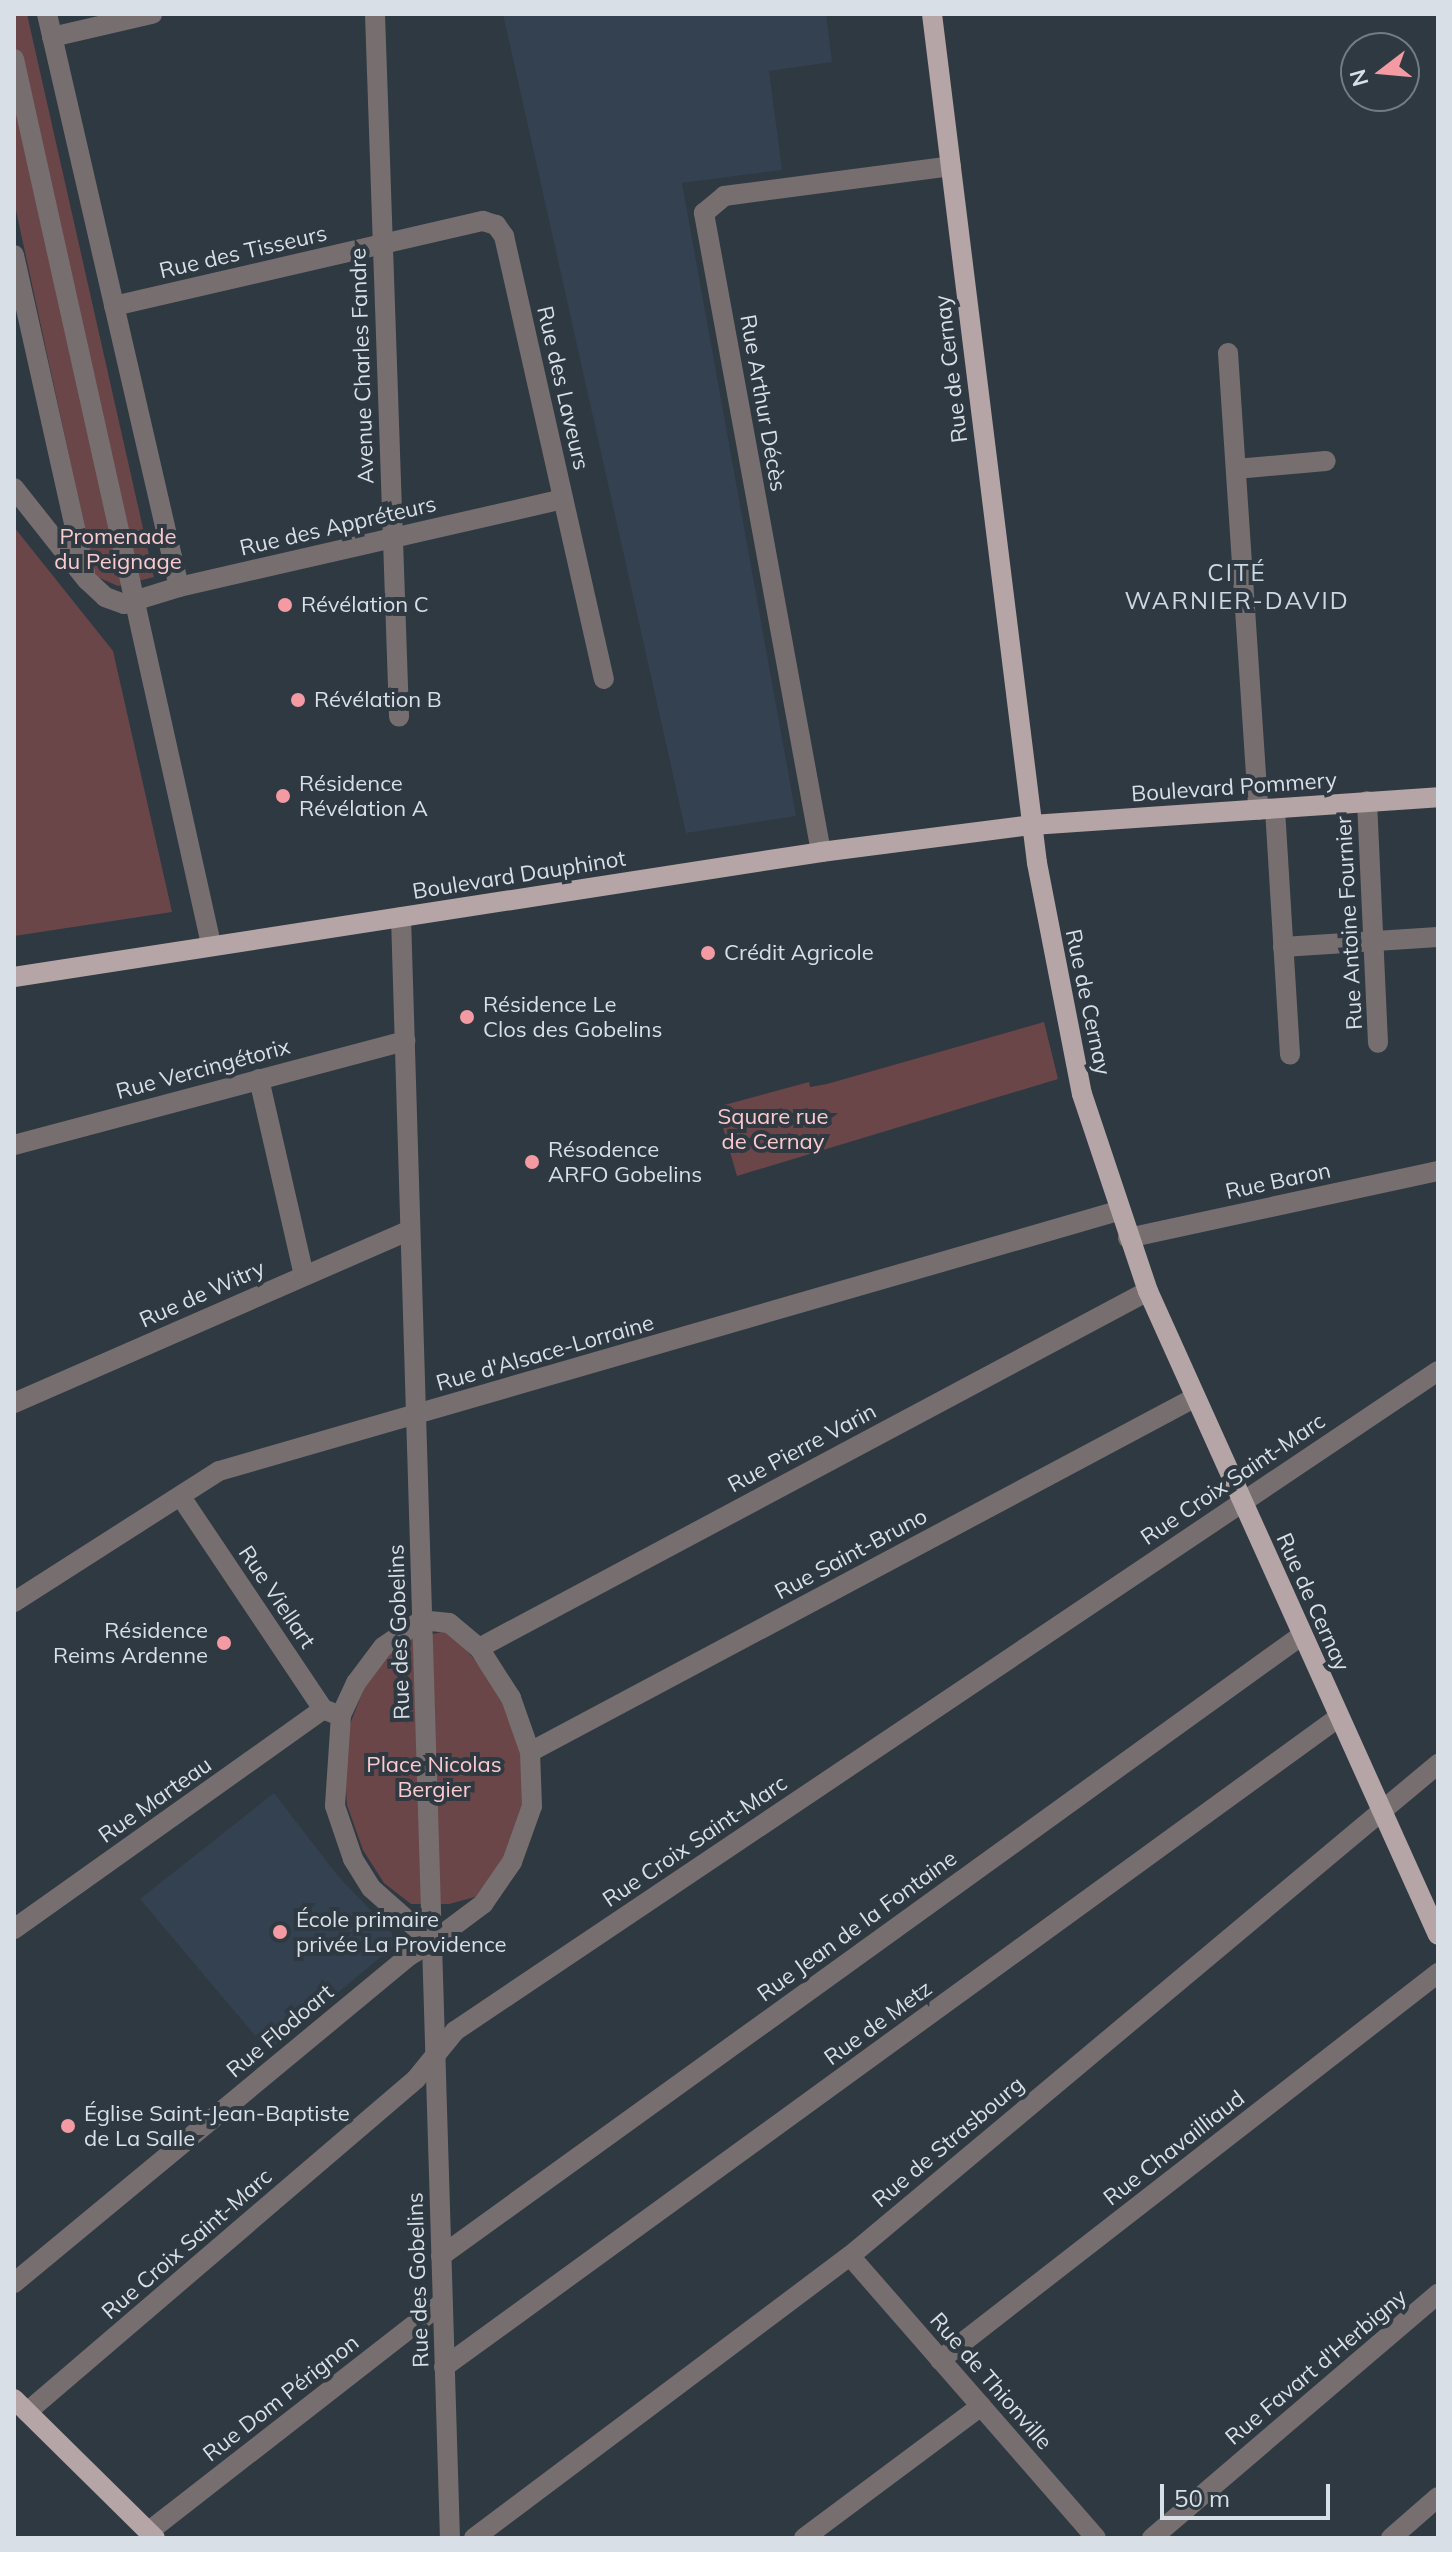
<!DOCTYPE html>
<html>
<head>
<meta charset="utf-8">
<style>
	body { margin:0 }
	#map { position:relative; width:1452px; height:2552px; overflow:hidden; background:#2f3942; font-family:Mulish,sans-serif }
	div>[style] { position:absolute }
	.built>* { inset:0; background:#334150 }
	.green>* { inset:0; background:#6a4649 }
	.minor>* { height:20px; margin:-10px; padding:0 10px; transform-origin:10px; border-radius:10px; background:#776f6f }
	.major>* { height:20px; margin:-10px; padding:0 10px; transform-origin:10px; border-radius:10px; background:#b5a5a6 }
	.dots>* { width:22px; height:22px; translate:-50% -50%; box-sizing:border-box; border:4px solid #2f3942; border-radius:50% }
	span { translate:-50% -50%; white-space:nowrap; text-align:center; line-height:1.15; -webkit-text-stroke:8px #2f3942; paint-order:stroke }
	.street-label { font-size:22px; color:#d9dfe6 }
	.park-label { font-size:22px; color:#fbcacd }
	.poi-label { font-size:22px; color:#d9dfe6 }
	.left { translate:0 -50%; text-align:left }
	.right { translate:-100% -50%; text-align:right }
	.neighbourhood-label { font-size:24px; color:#cbd7e3; letter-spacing:2px }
	.frame { position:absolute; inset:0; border:16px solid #d9dfe6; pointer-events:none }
	.north { position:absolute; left:1340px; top:32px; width:80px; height:80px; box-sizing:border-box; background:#2f3942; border:2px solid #737b84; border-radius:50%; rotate:254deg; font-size:22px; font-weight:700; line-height:32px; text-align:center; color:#d9dfe6 }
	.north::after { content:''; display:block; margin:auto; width:28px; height:36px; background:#f49aa2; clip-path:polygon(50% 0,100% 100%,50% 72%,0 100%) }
	.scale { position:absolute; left:1160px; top:2484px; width:170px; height:36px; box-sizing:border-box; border:4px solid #d9dfe6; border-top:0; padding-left:10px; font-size:24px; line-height:28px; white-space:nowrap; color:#d9dfe6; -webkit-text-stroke:6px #2f3942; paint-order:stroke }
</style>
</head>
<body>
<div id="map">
	<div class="built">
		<i style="clip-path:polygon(503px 14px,826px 14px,832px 62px,769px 71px,782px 170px,682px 183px,796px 816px,686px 833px)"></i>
		<i style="clip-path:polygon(274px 1793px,338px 1876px,400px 1941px,268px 2051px,140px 1899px)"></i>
	</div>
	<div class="green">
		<i style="clip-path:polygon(14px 14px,27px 14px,154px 577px,118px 586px,95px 576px,14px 201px)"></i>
		<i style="clip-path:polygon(14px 527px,113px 651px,172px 912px,14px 936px)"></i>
		<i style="clip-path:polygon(1044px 1022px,1058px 1079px,737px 1176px,717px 1107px,809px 1082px,810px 1087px,827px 1084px)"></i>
		<i style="clip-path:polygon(451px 1630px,505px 1699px,523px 1749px,524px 1805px,505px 1857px,479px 1896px,449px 1904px,411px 1904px,384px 1883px,363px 1850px,347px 1805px,343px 1742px,367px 1681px,381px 1662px,401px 1641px)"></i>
	</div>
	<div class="minor">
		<i style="left:47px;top:14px;width:588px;rotate:77.03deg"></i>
		<i style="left:375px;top:14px;width:703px;rotate:88.04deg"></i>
		<i style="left:52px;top:37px;width:103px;rotate:-13deg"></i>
		<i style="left:14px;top:59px;width:907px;rotate:77.45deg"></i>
		<i style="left:14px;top:255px;width:325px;rotate:77.4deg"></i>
		<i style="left:114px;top:306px;width:379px;rotate:-13deg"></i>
		<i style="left:483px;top:221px;width:14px;rotate:17deg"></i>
		<i style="left:496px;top:225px;width:14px;rotate:54deg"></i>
		<i style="left:504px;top:236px;width:454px;rotate:77.3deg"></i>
		<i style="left:1228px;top:353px;width:458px;rotate:86.2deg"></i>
		<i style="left:1236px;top:469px;width:90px;rotate:-5.1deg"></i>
		<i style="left:14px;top:488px;width:117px;rotate:51.6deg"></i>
		<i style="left:87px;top:580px;width:25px;rotate:43deg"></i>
		<i style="left:105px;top:597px;width:20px;rotate:20deg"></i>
		<i style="left:124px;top:604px;width:58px;rotate:-17.2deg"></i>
		<i style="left:179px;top:587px;width:394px;rotate:-12.9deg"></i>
		<i style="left:1367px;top:801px;width:242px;rotate:87.4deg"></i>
		<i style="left:1275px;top:809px;width:246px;rotate:86.5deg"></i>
		<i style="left:821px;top:852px;width:650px;rotate:-100.38deg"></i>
		<i style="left:704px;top:213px;width:26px;rotate:-40deg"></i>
		<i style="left:724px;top:196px;width:229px;rotate:-7.5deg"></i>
		<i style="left:401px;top:917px;width:1622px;rotate:88.27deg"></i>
		<i style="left:1283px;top:947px;width:155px;rotate:-3.7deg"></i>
		<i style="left:259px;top:1079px;width:201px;rotate:77.1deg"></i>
		<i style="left:14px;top:1145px;width:405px;rotate:-14.9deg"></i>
		<i style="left:1128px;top:1238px;width:317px;rotate:-12.2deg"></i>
		<i style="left:14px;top:1403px;width:432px;rotate:-23.6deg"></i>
		<i style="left:181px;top:1497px;width:255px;rotate:56.2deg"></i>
		<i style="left:323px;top:1709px;width:11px;rotate:22deg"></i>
		<i style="left:14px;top:1602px;width:243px;rotate:-32.6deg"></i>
		<i style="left:219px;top:1471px;width:936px;rotate:-16.13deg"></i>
		<i style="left:479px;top:1648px;width:758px;rotate:-28.09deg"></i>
		<i style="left:530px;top:1752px;width:752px;rotate:-28.06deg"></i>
		<i style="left:14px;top:1929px;width:379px;rotate:-35.4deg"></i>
		<i style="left:441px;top:2256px;width:1062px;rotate:-35.8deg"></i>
		<i style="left:850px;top:2256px;width:374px;rotate:48.9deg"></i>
		<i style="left:14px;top:2283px;width:513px;rotate:-39.62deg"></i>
		<i style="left:409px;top:1956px;width:27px;rotate:-31deg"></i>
		<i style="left:432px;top:1942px;width:64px;rotate:-36.7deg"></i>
		<i style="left:483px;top:1904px;width:51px;rotate:-55.4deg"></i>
		<i style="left:512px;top:1862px;width:59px;rotate:-70.3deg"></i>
		<i style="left:532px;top:1806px;width:54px;rotate:-92.1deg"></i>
		<i style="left:530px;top:1752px;width:57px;rotate:-109.4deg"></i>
		<i style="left:511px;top:1698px;width:59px;rotate:-122.6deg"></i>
		<i style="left:479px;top:1648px;width:39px;rotate:-140deg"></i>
		<i style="left:449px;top:1623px;width:27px;rotate:-174deg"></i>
		<i style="left:422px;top:1620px;width:47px;rotate:145.3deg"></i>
		<i style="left:383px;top:1647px;width:45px;rotate:126.9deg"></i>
		<i style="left:356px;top:1683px;width:35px;rotate:115deg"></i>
		<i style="left:341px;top:1715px;width:91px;rotate:93.8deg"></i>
		<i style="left:335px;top:1806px;width:56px;rotate:71.2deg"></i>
		<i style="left:353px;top:1859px;width:34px;rotate:58deg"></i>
		<i style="left:371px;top:1888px;width:81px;rotate:41.5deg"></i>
		<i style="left:940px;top:2360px;width:631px;rotate:-37.85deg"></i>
		<i style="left:444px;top:2367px;width:1106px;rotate:-35.99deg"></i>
		<i style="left:27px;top:2412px;width:512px;rotate:-40.56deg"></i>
		<i style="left:416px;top:2079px;width:62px;rotate:-50.9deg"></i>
		<i style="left:455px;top:2031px;width:1184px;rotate:-33.88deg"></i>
		<i style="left:148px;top:2532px;width:373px;rotate:-37.9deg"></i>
		<i style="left:474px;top:2538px;width:470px;rotate:-36.9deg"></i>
		<i style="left:850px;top:2256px;width:767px;rotate:-39.92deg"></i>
		<i style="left:804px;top:2538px;width:221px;rotate:-36.7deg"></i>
		<i style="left:1152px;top:2538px;width:376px;rotate:-40.5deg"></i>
		<i style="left:1391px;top:2538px;width:62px;rotate:-41.1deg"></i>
	</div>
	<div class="major">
		<i style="left:932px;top:14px;width:855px;rotate:82.95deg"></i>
		<i style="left:1037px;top:863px;width:235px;rotate:79deg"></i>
		<i style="left:1082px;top:1094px;width:208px;rotate:71.5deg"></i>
		<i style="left:1148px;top:1291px;width:706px;rotate:65.76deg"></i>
		<i style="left:14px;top:977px;width:817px;rotate:-8.8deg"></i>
		<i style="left:821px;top:852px;width:213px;rotate:-7.3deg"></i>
		<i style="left:1032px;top:825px;width:407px;rotate:-3.9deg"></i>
		<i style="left:14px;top:2399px;width:198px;rotate:44.6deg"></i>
	</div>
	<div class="dots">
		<i style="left:285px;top:605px;background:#f49aa2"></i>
		<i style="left:298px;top:700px;background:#f49aa2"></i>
		<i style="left:283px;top:796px;background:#f49aa2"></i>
		<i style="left:708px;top:953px;background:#f49aa2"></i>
		<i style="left:467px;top:1017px;background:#f49aa2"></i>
		<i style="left:532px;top:1162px;background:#f49aa2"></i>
		<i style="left:224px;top:1643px;background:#f49aa2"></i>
		<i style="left:280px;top:1932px;background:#f49aa2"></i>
		<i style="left:68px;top:2126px;background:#f49aa2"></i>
	</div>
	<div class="street-label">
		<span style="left:243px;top:252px;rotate:-13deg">Rue des Tisseurs</span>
		<span style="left:362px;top:366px;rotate:-92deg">Avenue Charles Fandre</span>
		<span style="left:951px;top:369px;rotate:-97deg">Rue de Cernay</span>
		<span style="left:563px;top:388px;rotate:77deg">Rue des Laveurs</span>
		<span style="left:763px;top:403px;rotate:80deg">Rue Arthur Décès</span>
		<span style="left:338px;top:526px;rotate:-13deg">Rue des Appréteurs</span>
		<span style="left:1234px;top:787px;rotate:-4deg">Boulevard Pommery</span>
		<span style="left:519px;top:875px;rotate:-9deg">Boulevard Dauphinot</span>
		<span style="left:1349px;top:923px;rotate:-93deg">Rue Antoine Fournier</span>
		<span style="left:1088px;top:1002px;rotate:78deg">Rue de Cernay</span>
		<span style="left:203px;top:1069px;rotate:-15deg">Rue Vercingétorix</span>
		<span style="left:1278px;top:1181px;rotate:-12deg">Rue Baron</span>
		<span style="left:202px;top:1294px;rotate:-24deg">Rue de Witry</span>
		<span style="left:545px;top:1353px;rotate:-16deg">Rue d'Alsace-Lorraine</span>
		<span style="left:802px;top:1448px;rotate:-28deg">Rue Pierre Varin</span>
		<span style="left:1233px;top:1479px;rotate:-34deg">Rue Croix Saint-Marc</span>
		<span style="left:851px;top:1554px;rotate:-28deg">Rue Saint-Bruno</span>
		<span style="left:277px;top:1597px;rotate:56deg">Rue Viellart</span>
		<span style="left:1313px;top:1602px;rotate:66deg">Rue de Cernay</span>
		<span style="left:399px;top:1632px;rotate:-92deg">Rue des Gobelins</span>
		<span style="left:155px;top:1800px;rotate:-35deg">Rue Marteau</span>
		<span style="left:695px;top:1841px;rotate:-34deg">Rue Croix Saint-Marc</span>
		<span style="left:857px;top:1926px;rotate:-36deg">Rue Jean de la Fontaine</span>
		<span style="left:878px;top:2023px;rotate:-36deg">Rue de Metz</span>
		<span style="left:280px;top:2031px;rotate:-40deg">Rue Flodoart</span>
		<span style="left:948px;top:2142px;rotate:-40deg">Rue de Strasbourg</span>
		<span style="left:1174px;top:2148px;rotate:-38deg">Rue Chavailliaud</span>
		<span style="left:187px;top:2244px;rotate:-41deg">Rue Croix Saint-Marc</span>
		<span style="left:418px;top:2280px;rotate:-92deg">Rue des Gobelins</span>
		<span style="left:1316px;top:2367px;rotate:-40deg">Rue Favart d'Herbigny</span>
		<span style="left:991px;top:2381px;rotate:49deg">Rue de Thionville</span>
		<span style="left:281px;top:2398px;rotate:-38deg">Rue Dom Pérignon</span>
	</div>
	<div class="park-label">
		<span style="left:118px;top:549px">Promenade<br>du Peignage</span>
		<span style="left:773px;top:1129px">Square rue<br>de Cernay</span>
		<span style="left:434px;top:1777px">Place Nicolas<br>Bergier</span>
	</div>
	<div class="poi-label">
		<span class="left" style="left:301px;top:605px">Révélation C</span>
		<span class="left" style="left:314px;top:700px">Révélation B</span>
		<span class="left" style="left:299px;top:796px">Résidence<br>Révélation A</span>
		<span class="left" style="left:724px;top:953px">Crédit Agricole</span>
		<span class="left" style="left:483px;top:1017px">Résidence Le<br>Clos des Gobelins</span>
		<span class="left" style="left:548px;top:1162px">Résodence<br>ARFO Gobelins</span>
		<span class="right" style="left:208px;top:1643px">Résidence<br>Reims Ardenne</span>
		<span class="left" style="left:296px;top:1932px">École primaire<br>privée La Providence</span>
		<span class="left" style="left:84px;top:2126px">Église Saint-Jean-Baptiste<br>de La Salle</span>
	</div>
	<div class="neighbourhood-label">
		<span style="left:1237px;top:587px">CITÉ<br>WARNIER-DAVID</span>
	</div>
	<div class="frame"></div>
	<div class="north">N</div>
	<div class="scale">50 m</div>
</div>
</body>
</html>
